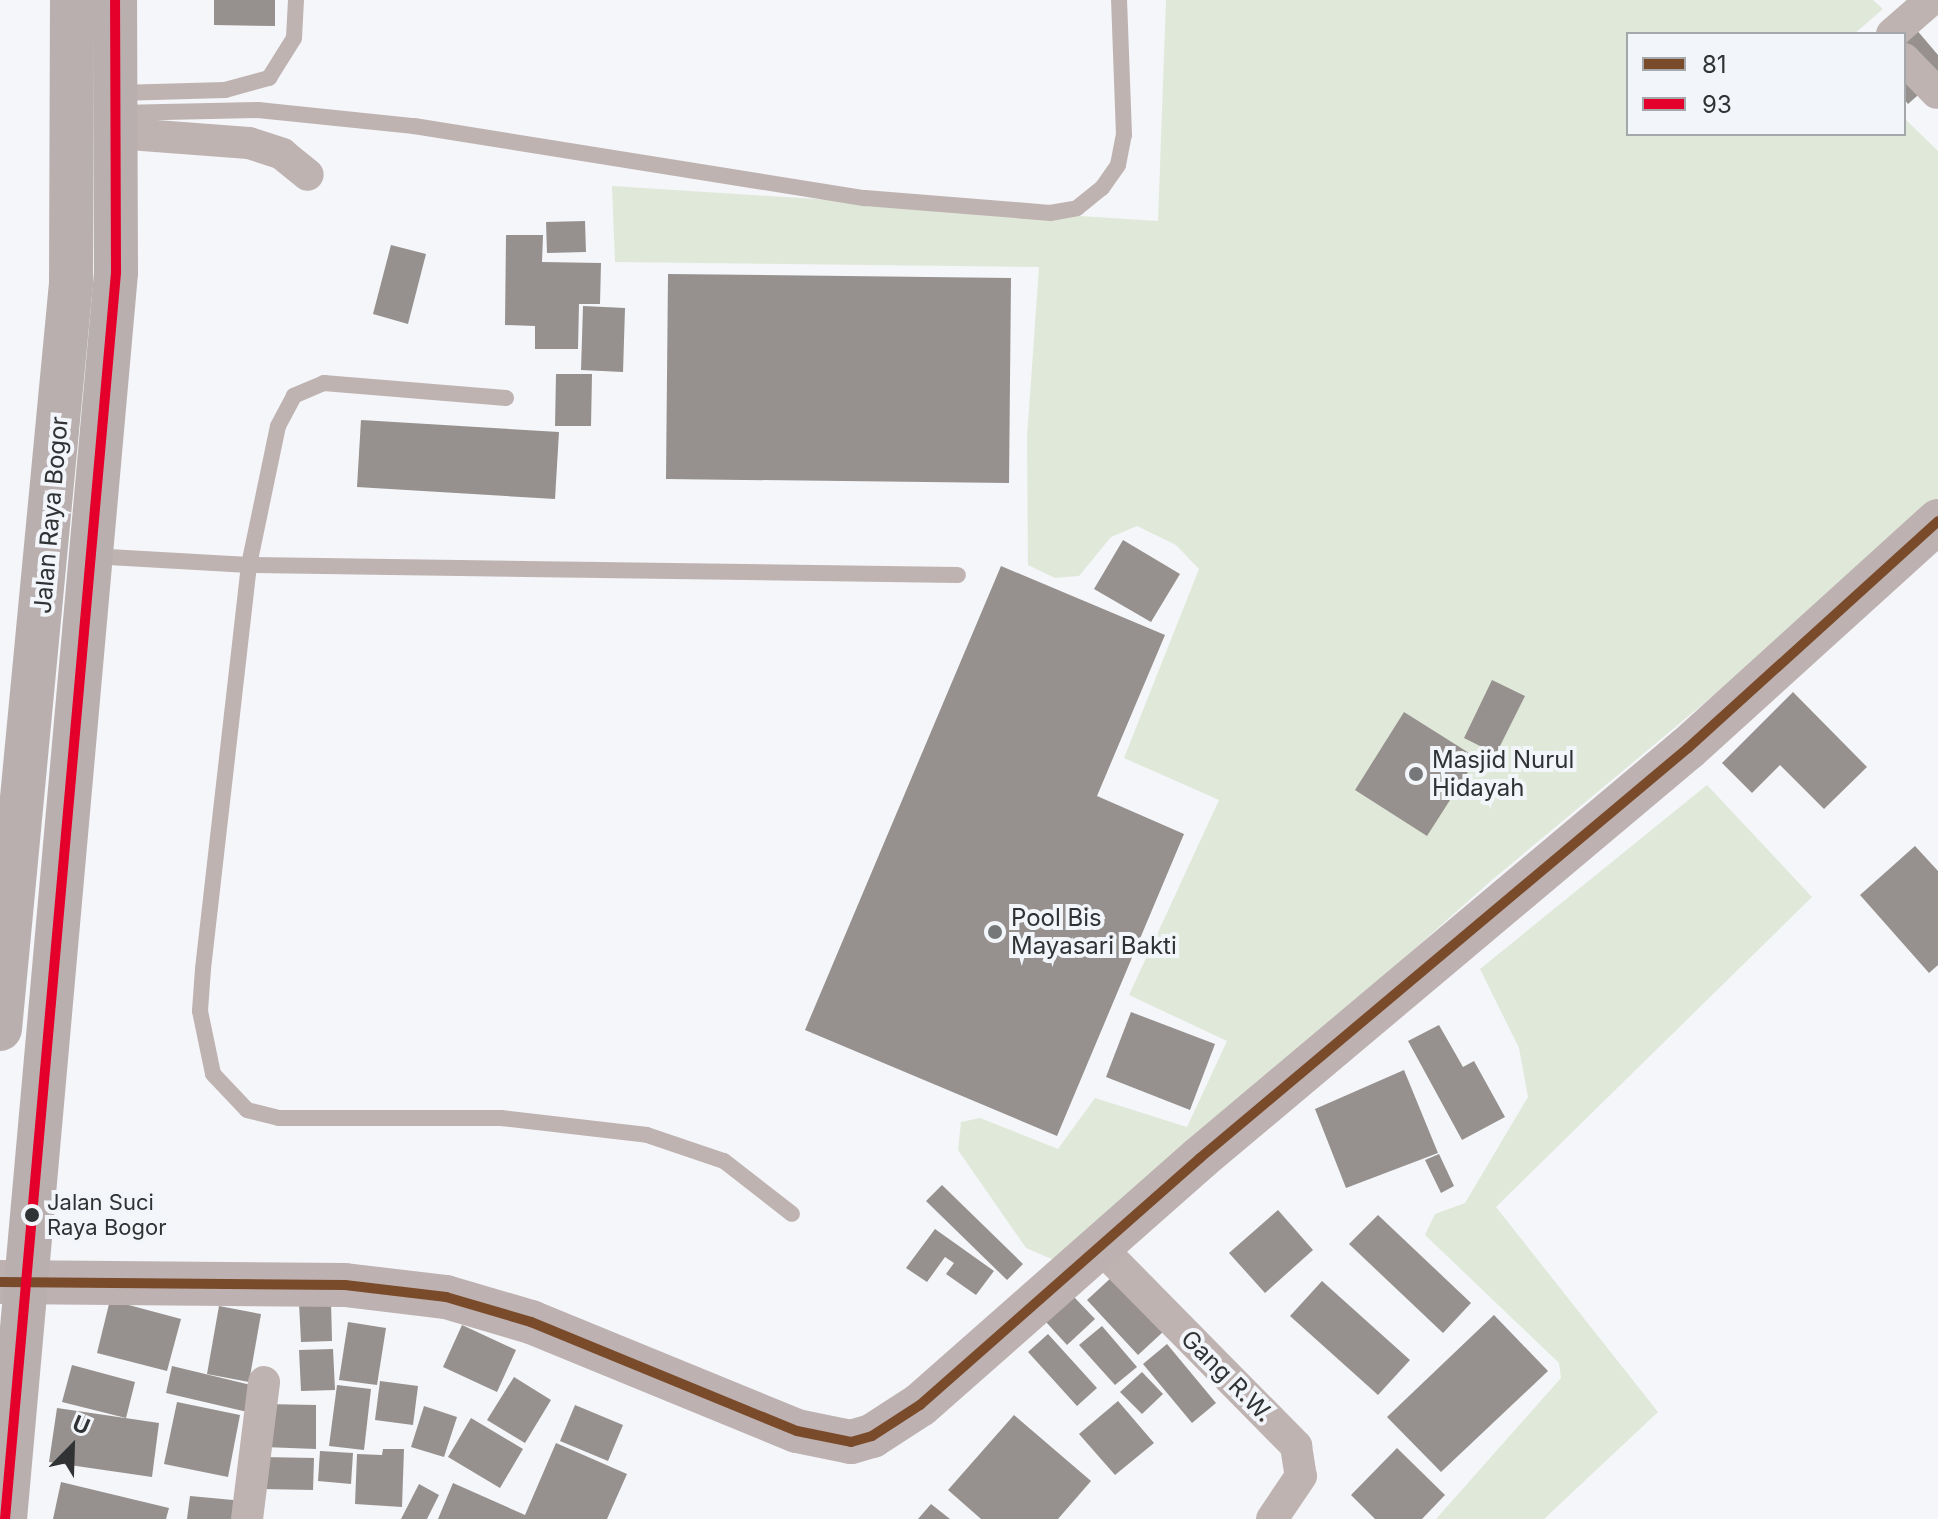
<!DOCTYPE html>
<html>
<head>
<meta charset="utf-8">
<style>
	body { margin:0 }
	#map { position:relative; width:1938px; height:1519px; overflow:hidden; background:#f4f6f9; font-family:Inter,sans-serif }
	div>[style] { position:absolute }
	.green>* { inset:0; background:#e0e9d9 }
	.building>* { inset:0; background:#96918e }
	.lane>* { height:16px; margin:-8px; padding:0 8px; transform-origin:8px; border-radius:8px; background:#bfb3b2 }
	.street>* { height:32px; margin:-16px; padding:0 16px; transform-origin:16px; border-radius:16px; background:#bfb3b2 }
	.secondary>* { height:44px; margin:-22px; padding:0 22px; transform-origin:22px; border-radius:22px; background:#beb1b2 }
	.highway>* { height:44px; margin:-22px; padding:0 22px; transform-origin:22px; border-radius:22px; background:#baafaf }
	.bus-1>* { height:10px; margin:-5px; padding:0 5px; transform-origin:5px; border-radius:5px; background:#7a4b2a }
	.bus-2>* { height:10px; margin:-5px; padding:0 5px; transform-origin:5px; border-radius:5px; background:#e4002b }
	.dots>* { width:22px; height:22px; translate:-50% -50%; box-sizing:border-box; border:4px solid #f2f6fb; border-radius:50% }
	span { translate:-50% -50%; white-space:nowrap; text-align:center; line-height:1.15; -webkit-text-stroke:8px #f2f6fb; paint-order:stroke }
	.bus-label { font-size:22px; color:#303233 }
	.left { translate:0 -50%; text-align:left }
	.street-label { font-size:24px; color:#303233 }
	.poi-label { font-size:24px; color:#303233 }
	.legend { position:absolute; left:1626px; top:32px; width:280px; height:104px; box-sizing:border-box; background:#f2f6fb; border:2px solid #a4a8ab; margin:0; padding:10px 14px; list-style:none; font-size:24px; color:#303233 }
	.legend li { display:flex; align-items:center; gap:16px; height:40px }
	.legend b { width:40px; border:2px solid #a4a8ab }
	.north { position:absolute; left:32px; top:1407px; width:80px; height:80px; -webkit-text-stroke:6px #f2f6fb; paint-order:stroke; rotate:23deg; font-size:22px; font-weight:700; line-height:32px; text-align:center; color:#303233 }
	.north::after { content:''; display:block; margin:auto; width:28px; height:36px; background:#303233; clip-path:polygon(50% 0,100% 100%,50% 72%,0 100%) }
</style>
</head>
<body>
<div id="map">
	<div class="green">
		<i style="clip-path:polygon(1166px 0,1873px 0,1883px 9px,1854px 34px,1628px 34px,1628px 134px,1904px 134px,1904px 118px,1938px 151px,1938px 508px,1492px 880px,1061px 1263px,1026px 1248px,958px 1150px,961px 1122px,980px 1118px,1058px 1149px,1095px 1098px,1187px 1127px,1227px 1041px,1129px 995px,1219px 800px,1124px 758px,1199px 569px,1176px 545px,1137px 526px,1111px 537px,1079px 576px,1055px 578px,1028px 565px,1027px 437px,1039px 267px,615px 262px,612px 186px,1158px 221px)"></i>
		<i style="clip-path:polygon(1707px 785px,1812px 897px,1496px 1207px,1658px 1412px,1544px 1519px,1436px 1519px,1561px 1378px,1559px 1363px,1425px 1235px,1435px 1214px,1465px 1203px,1528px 1097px,1519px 1048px,1480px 969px)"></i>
	</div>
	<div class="building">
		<i style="clip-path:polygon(214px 0,275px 0,275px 26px,214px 25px)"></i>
		<i style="clip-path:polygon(1915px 28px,1938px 55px,1938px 83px,1904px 49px,1904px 38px)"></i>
		<i style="clip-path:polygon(1904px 65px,1926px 88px,1908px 104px,1904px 99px)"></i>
		<i style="clip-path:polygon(585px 221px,586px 252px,547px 253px,546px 222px)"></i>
		<i style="clip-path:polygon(506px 235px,543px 235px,542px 262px,601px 263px,600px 304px,579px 304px,578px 349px,535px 349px,535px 326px,505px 325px)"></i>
		<i style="clip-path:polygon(391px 245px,426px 254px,408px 324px,373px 314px)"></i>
		<i style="clip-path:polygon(668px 274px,1011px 278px,1009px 483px,666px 479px)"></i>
		<i style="clip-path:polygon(583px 306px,625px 308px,623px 372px,581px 370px)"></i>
		<i style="clip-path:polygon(556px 374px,592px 374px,591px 426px,555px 426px)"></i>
		<i style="clip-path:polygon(361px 420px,559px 432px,555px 499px,357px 487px)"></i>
		<i style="clip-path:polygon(1123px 540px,1180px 574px,1151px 622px,1094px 589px)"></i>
		<i style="clip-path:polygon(1001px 566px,1165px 635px,1097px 796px,1184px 834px,1057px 1136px,805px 1030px)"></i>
		<i style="clip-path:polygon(1492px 680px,1525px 696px,1496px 754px,1464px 738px)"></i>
		<i style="clip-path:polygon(1793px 692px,1867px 767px,1824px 809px,1780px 765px,1752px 793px,1722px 763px)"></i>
		<i style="clip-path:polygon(1404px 712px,1477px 758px,1427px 836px,1355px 790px)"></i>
		<i style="clip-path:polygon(1915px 846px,1938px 871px,1938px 965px,1929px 973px,1860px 895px)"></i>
		<i style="clip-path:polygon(1131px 1012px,1215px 1044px,1190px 1110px,1106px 1077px)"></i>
		<i style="clip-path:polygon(1439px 1025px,1463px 1067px,1474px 1061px,1505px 1117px,1462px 1140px,1408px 1041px)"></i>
		<i style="clip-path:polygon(1404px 1070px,1438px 1153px,1346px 1188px,1315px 1109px)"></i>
		<i style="clip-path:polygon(1439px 1154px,1454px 1186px,1441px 1193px,1425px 1160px)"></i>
		<i style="clip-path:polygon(942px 1185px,1023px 1264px,1007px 1280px,926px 1201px)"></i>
		<i style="clip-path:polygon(1278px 1210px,1313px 1250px,1265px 1293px,1229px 1253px)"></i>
		<i style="clip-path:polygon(1378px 1215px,1471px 1303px,1443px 1333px,1349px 1244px)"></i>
		<i style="clip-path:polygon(935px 1229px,994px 1271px,976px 1295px,946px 1274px,954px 1263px,945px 1257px,927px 1282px,906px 1268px)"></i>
		<i style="clip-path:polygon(1113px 1276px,1164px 1331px,1138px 1355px,1087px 1300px)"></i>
		<i style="clip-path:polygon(1322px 1281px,1410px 1360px,1378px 1395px,1290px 1316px)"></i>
		<i style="clip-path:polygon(1074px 1297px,1095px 1319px,1067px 1345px,1046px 1322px)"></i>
		<i style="clip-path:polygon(110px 1300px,181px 1319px,167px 1371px,97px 1353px)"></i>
		<i style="clip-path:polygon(331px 1302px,332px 1341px,301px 1342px,299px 1303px)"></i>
		<i style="clip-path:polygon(219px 1306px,261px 1314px,249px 1382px,207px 1374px)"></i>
		<i style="clip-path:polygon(1494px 1315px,1548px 1371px,1441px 1472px,1387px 1417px)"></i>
		<i style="clip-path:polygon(348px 1322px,386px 1328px,377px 1385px,339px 1380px)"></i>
		<i style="clip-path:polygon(462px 1325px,516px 1350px,497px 1392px,443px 1367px)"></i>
		<i style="clip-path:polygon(1102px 1326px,1137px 1367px,1115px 1385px,1079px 1345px)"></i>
		<i style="clip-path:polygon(1048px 1334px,1097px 1388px,1077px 1406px,1028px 1352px)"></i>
		<i style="clip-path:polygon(1167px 1344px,1216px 1403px,1192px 1423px,1143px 1364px)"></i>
		<i style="clip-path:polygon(333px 1349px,335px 1390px,301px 1391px,299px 1350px)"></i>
		<i style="clip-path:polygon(72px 1365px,135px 1382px,126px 1418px,62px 1402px)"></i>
		<i style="clip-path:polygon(172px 1366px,263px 1388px,256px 1414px,166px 1393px)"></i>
		<i style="clip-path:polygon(1142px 1372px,1163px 1394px,1142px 1414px,1120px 1392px)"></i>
		<i style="clip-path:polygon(514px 1377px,551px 1400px,525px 1443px,487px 1420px)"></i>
		<i style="clip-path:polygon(380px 1381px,418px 1386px,413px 1425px,375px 1420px)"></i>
		<i style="clip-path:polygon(337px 1385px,371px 1389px,364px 1450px,329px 1446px)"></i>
		<i style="clip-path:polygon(1118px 1401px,1154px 1443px,1115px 1475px,1079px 1434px)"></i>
		<i style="clip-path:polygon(177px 1402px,240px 1415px,228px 1477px,164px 1464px)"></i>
		<i style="clip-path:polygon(265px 1404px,316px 1405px,316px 1449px,264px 1447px)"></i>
		<i style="clip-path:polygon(575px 1405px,623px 1425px,608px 1461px,560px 1441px)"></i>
		<i style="clip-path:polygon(424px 1406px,457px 1417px,444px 1457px,411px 1447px)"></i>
		<i style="clip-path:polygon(57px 1408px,159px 1423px,152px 1477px,49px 1462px)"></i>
		<i style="clip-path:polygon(1014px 1415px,1091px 1481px,1058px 1519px,981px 1519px,948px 1490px)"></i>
		<i style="clip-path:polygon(471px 1418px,523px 1449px,500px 1488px,448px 1457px)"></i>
		<i style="clip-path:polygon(556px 1443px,627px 1474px,607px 1519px,438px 1519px,453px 1483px,525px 1515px)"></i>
		<i style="clip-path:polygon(1397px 1448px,1445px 1495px,1422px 1519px,1375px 1519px,1351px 1495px)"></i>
		<i style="clip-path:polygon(383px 1449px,404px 1449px,402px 1507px,355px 1504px,357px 1454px,382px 1455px)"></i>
		<i style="clip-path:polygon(320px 1451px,353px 1453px,351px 1484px,318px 1481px)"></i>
		<i style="clip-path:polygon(263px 1457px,314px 1458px,313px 1490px,262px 1489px)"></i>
		<i style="clip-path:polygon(61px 1482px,169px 1508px,166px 1519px,53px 1519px)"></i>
		<i style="clip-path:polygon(419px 1484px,439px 1495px,427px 1519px,401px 1519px)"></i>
		<i style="clip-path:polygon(190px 1496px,244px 1501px,242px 1519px,187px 1519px)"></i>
		<i style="clip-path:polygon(931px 1504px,950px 1519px,918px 1519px)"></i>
	</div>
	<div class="lane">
		<i style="left:118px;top:93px;width:107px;rotate:-1.6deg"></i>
		<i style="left:225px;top:90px;width:46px;rotate:-15.3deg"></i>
		<i style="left:269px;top:78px;width:47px;rotate:-58deg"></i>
		<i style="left:294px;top:38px;width:38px;rotate:-87deg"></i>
		<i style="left:118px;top:113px;width:140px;rotate:-1.2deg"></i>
		<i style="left:258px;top:110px;width:157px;rotate:5.9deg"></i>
		<i style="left:414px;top:126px;width:457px;rotate:9.1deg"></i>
		<i style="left:865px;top:198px;width:186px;rotate:4.6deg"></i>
		<i style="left:1050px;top:213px;width:27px;rotate:-10deg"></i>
		<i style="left:1077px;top:208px;width:32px;rotate:-39deg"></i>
		<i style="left:1102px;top:188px;width:28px;rotate:-55deg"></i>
		<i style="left:1118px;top:165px;width:31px;rotate:-79deg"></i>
		<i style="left:1124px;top:135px;width:135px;rotate:-92.1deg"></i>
		<i style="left:506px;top:398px;width:183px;rotate:-175.3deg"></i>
		<i style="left:324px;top:383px;width:33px;rotate:157deg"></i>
		<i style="left:294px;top:396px;width:34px;rotate:118deg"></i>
		<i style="left:278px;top:426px;width:142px;rotate:101.8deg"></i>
		<i style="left:249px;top:565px;width:407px;rotate:96.5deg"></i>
		<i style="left:203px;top:969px;width:42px;rotate:94.1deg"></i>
		<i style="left:200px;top:1011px;width:64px;rotate:78.3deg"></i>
		<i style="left:213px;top:1074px;width:50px;rotate:46.6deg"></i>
		<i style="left:247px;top:1110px;width:33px;rotate:14deg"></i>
		<i style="left:279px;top:1118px;width:222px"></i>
		<i style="left:501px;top:1118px;width:147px;rotate:6.6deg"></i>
		<i style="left:647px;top:1135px;width:81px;rotate:18.7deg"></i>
		<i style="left:724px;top:1161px;width:86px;rotate:37.9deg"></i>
		<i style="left:91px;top:556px;width:158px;rotate:3.3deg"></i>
		<i style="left:249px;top:565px;width:709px;rotate:0.81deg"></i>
	</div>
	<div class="street">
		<i style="left:1892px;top:34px;width:52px;rotate:-41.1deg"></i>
		<i style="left:1904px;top:59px;width:47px;rotate:45.9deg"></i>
		<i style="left:116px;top:133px;width:133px;rotate:4.3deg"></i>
		<i style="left:249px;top:143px;width:35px;rotate:18deg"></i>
		<i style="left:282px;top:154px;width:33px;rotate:39deg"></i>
		<i style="left:1099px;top:1246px;width:281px;rotate:45.4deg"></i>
		<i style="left:1296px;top:1446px;width:30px;rotate:81deg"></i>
		<i style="left:1301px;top:1476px;width:52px;rotate:124deg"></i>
		<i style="left:247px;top:1519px;width:138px;rotate:-82.9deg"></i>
	</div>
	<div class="secondary">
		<i style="left:0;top:1282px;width:345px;rotate:0.5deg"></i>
		<i style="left:345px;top:1285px;width:102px;rotate:6.8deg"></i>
		<i style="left:446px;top:1297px;width:89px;rotate:16.4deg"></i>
		<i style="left:531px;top:1322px;width:287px;rotate:22.3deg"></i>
		<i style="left:797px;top:1431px;width:55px;rotate:11.5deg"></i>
		<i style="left:851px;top:1442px;width:22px;rotate:-16deg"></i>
		<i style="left:872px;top:1436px;width:57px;rotate:-32.9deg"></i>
		<i style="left:920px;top:1405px;width:373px;rotate:-41.4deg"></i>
		<i style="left:1200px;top:1158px;width:637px;rotate:-40.04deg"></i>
		<i style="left:1688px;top:748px;width:338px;rotate:-42.2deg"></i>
	</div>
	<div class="highway">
		<i style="left:0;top:1029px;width:748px;rotate:-84.56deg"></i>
		<i style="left:71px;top:284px;width:284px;rotate:-89.8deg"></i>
		<i style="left:5px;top:1519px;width:1252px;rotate:-84.91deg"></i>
		<i style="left:116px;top:272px;width:272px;rotate:-90.2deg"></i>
	</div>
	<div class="bus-1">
		<i style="left:0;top:1282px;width:345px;rotate:0.5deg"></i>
		<i style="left:345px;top:1285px;width:102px;rotate:6.8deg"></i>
		<i style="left:446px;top:1297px;width:89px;rotate:16.4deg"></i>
		<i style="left:531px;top:1322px;width:287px;rotate:22.3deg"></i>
		<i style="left:797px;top:1431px;width:55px;rotate:11.5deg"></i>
		<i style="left:851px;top:1442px;width:22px;rotate:-16deg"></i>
		<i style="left:872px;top:1436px;width:57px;rotate:-32.9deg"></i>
		<i style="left:920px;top:1405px;width:373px;rotate:-41.4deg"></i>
		<i style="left:1200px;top:1158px;width:637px;rotate:-40.04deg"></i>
		<i style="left:1688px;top:748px;width:338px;rotate:-42.2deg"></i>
	</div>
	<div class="bus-2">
		<i style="left:5px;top:1519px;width:1252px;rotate:-84.91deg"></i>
		<i style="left:116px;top:272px;width:272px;rotate:-90.2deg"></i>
	</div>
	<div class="dots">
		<i style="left:1416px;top:774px;background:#757778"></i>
		<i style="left:995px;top:932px;background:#757778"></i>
		<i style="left:32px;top:1215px;background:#303233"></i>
	</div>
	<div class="bus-label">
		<span class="left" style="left:47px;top:1215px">Jalan Suci<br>Raya Bogor</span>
	</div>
	<div class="street-label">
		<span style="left:51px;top:515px;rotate:-85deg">Jalan Raya Bogor</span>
		<span style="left:1227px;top:1376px;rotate:45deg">Gang R.W.</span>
	</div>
	<div class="poi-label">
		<span class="left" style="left:1432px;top:774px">Masjid Nurul<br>Hidayah</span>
		<span class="left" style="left:1011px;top:932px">Pool Bis<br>Mayasari Bakti</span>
	</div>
	<ul class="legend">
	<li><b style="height:10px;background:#7a4b2a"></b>81</li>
	<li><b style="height:10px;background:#e4002b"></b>93</li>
	</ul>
	<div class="north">U</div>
</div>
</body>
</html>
